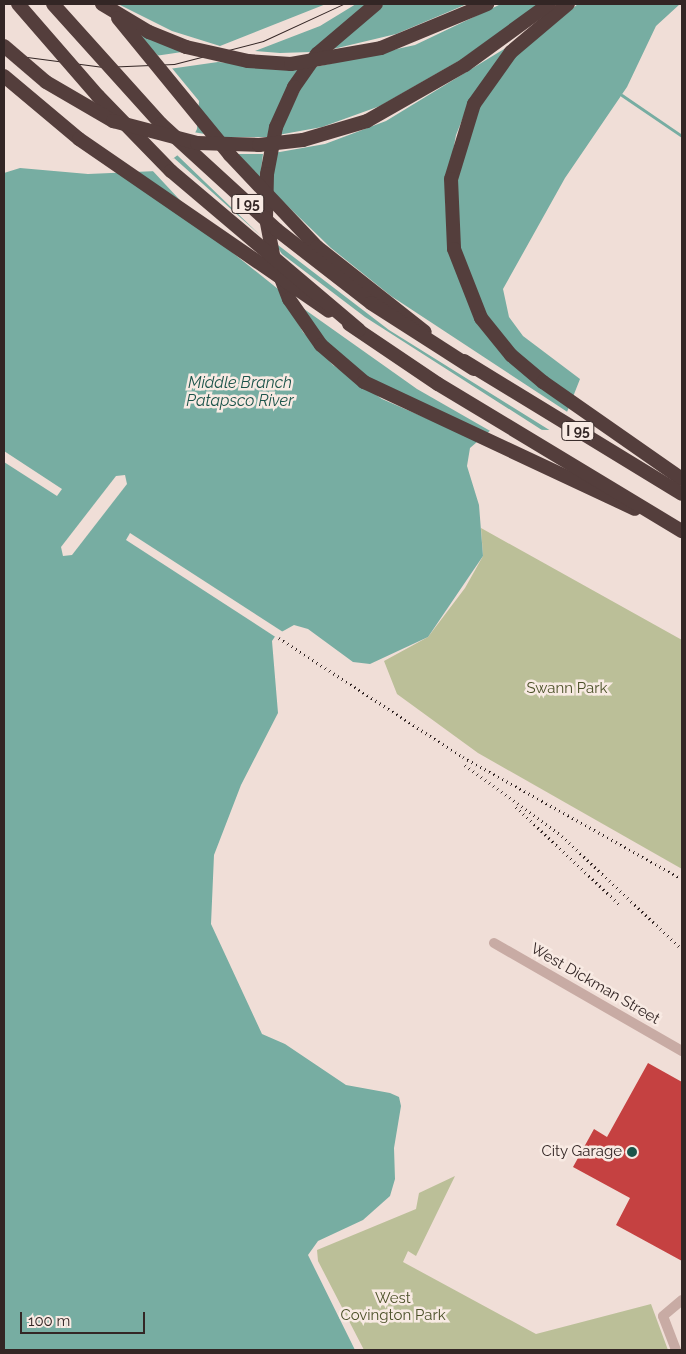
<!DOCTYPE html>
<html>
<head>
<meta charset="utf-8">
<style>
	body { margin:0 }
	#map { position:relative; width:686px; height:1354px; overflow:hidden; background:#f0ded7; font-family:Raleway,sans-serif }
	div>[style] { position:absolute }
	.green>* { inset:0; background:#bbbf98 }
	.water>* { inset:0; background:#77ada2 }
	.pier>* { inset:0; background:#f0ded7 }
	.stream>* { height:2.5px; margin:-1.25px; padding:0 1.25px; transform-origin:1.25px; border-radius:1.25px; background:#77ada2 }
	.building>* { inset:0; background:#c54141 }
	.minor>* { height:10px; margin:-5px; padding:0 5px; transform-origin:5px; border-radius:5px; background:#c8aba4 }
	.highway>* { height:14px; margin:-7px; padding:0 7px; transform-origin:7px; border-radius:7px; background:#543e3c }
	.tram>* { height:1px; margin:-0.5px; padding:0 0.5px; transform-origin:0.5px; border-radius:0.5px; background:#332625 }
	.rail>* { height:2.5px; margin-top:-1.25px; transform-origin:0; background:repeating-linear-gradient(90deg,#332625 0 1px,transparent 0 5px) }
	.highway-bridge>* { height:14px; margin:-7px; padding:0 7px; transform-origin:7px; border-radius:7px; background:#543e3c }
	.dots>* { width:14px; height:14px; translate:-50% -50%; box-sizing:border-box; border:2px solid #f8eae3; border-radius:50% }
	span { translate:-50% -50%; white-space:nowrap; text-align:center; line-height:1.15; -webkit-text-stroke:5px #f8eae3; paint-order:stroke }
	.shield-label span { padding:1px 4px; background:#f8eae3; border:1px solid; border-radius:4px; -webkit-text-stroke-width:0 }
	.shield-label { font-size:14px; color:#332625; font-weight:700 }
	.park-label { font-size:15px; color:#4c5129 }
	.street-label { font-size:15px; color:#332625 }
	.poi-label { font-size:15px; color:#332625 }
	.right { translate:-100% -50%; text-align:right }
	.water-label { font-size:16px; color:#1c544a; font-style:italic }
	.frame { position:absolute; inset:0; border:5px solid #332625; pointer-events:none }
	.scale { position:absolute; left:20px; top:1312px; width:125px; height:22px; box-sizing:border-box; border:2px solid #332625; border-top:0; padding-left:6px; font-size:15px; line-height:18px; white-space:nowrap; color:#332625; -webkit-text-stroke:4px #f8eae3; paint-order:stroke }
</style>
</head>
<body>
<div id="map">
	<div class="green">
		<i style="clip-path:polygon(481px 528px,682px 640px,682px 869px,478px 753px,397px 694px,384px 661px,428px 637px,465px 588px,483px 556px)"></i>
		<i style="clip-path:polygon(455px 1176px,416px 1256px,408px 1251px,403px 1262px,536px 1334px,651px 1304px,668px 1350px,364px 1350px,318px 1261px,317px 1250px,416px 1209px,419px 1193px)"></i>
	</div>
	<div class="water">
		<i style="clip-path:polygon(101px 4px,680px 4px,656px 26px,627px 87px,565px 178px,503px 289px,509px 317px,523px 336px,580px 379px,567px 412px,550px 430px,492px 429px,470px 448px,467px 466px,479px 505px,483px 556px,428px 637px,370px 664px,353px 662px,308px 629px,294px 625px,276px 635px,272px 641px,278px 713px,241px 785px,214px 855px,211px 924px,262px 1034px,285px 1044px,346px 1085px,390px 1093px,399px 1097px,401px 1106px,394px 1148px,395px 1179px,390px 1196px,363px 1220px,318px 1241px,308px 1255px,355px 1350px,4px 1350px,4px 173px,20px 168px,88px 174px,157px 171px,188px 147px,197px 129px,199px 101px,171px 67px)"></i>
	</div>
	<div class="pier">
		<i style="clip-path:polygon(evenodd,99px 4px,118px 4px,172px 31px,220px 46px,326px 4px,356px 4px,320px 26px,255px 51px,280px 53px,311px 52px,367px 4px,384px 4px,329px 50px,396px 34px,467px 4px,501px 4px,415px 45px,311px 68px,278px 135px,322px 127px,380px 106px,462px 59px,539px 4px,578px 4px,514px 57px,479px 105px,456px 179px,458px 243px,480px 304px,498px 332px,571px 408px,468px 301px,448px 241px,445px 195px,456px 135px,468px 105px,509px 46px,386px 121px,325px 144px,274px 153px,269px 188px,331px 248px,391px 296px,569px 413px,551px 431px,389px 330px,274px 242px,282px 254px,365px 317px,545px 432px,492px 432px,417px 389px,297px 304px,314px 329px,356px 372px,481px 442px,382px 399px,333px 365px,303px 332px,278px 289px,218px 241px,151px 169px,174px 158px,262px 237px,177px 155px,193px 132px,222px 137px,267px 137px,298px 70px,218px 62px,169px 69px,155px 56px,182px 52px,138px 34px,99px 4px,238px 154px,263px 154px,260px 178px,238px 154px)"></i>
		<i style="clip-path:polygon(4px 451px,62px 489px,57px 496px,4px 462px)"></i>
		<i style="clip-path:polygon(125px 475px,127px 484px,72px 555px,63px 556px,61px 547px,116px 476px)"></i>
		<i style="clip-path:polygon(130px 533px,283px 632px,277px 638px,126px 540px)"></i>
	</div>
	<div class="stream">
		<i style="left:622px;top:95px;width:73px;rotate:34.3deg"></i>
	</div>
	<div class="building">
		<i style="clip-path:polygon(648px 1063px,682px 1082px,682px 1261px,616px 1225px,630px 1198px,573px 1167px,594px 1129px,607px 1137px)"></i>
	</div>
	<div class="minor">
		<i style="left:494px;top:943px;width:217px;rotate:29.9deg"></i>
		<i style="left:676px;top:1350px;width:36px;rotate:-111deg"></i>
		<i style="left:663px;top:1316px;width:25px;rotate:-40deg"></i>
	</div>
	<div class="highway">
		<i style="left:376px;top:4px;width:77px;rotate:139.7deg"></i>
		<i style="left:317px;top:54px;width:40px;rotate:124.9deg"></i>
		<i style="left:294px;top:87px;width:44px;rotate:114.2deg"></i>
		<i style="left:276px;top:127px;width:48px;rotate:100.8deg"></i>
		<i style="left:267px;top:174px;width:44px;rotate:91.3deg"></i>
		<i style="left:266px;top:218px;width:43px;rotate:79.2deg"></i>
		<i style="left:274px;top:260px;width:42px;rotate:69deg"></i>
		<i style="left:289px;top:299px;width:56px;rotate:55.2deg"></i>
		<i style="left:321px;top:345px;width:57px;rotate:40.7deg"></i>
		<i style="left:364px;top:382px;width:299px;rotate:25.1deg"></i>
		<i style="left:568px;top:4px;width:75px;rotate:139.9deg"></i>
		<i style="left:511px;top:52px;width:64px;rotate:125.4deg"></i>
		<i style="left:474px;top:104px;width:78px;rotate:107deg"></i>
		<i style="left:451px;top:179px;width:70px;rotate:87.5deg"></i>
		<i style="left:454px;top:249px;width:74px;rotate:68.6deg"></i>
		<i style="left:481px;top:318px;width:48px;rotate:51deg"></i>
		<i style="left:511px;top:355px;width:42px;rotate:40.2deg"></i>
		<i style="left:543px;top:382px;width:169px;rotate:34.9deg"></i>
		<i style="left:4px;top:76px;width:98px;rotate:40deg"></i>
		<i style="left:79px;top:139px;width:303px;rotate:34.5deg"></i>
		<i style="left:230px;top:155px;width:127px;rotate:46.6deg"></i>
		<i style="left:317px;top:247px;width:137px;rotate:38.2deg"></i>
		<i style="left:349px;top:324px;width:107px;rotate:34deg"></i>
		<i style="left:438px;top:384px;width:285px;rotate:31.1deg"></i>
		<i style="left:464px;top:361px;width:255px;rotate:31.4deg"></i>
	</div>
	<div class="tram">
		<i style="left:4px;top:54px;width:100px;rotate:7.5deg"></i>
		<i style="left:103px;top:67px;width:71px;rotate:-2.4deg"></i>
		<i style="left:174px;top:64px;width:92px;rotate:-14.5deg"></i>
		<i style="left:263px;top:41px;width:88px;rotate:-24.8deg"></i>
	</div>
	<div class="rail">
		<i style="left:279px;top:638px;width:219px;rotate:32.9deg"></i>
		<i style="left:463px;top:757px;width:251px;rotate:29.1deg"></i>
		<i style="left:465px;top:765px;width:120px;rotate:36.2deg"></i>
		<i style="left:562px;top:836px;width:165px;rotate:43.3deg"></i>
		<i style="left:516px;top:807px;width:144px;rotate:43.3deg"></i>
	</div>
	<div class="highway-bridge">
		<i style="left:18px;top:4px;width:122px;rotate:49deg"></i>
		<i style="left:98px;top:96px;width:105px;rotate:45.8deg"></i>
		<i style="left:171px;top:171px;width:246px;rotate:40.2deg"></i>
		<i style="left:53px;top:4px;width:161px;rotate:48deg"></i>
		<i style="left:161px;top:124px;width:157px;rotate:42.4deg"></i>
		<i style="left:277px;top:230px;width:119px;rotate:37.8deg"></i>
		<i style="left:371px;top:303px;width:122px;rotate:32.7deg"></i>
		<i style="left:102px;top:4px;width:55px;rotate:30.8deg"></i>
		<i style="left:149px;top:32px;width:40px;rotate:22deg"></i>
		<i style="left:186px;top:47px;width:64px;rotate:12.7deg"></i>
		<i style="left:248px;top:61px;width:43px;rotate:4deg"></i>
		<i style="left:291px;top:64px;width:91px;rotate:-10.1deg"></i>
		<i style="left:381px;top:48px;width:115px;rotate:-22.5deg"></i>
		<i style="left:118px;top:18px;width:177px;rotate:50.7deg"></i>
		<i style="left:4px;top:46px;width:55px;rotate:40.6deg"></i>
		<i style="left:46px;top:82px;width:78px;rotate:30.2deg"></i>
		<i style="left:113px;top:121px;width:87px;rotate:14.7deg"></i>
		<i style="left:197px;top:143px;width:62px;rotate:1.8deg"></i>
		<i style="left:259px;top:145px;width:44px;rotate:-6.5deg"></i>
		<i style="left:303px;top:140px;width:67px;rotate:-16.5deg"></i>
		<i style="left:367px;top:121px;width:113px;rotate:-29.7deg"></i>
		<i style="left:465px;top:65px;width:104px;rotate:-36deg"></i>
	</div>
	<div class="dots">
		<i style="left:632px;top:1152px;background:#1c544a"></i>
	</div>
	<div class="shield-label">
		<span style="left:248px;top:204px">I 95</span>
		<span style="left:578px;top:431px">I 95</span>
	</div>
	<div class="park-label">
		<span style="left:567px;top:689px">Swann Park</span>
		<span style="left:393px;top:1307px">West<br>Covington Park</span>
	</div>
	<div class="street-label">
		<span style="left:595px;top:984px;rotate:30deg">West Dickman Street</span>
	</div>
	<div class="poi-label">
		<span class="right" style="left:622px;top:1152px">City Garage</span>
	</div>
	<div class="water-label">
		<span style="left:240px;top:392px">Middle Branch<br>Patapsco River</span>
	</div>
	<div class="frame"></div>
	<div class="scale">100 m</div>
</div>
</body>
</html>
